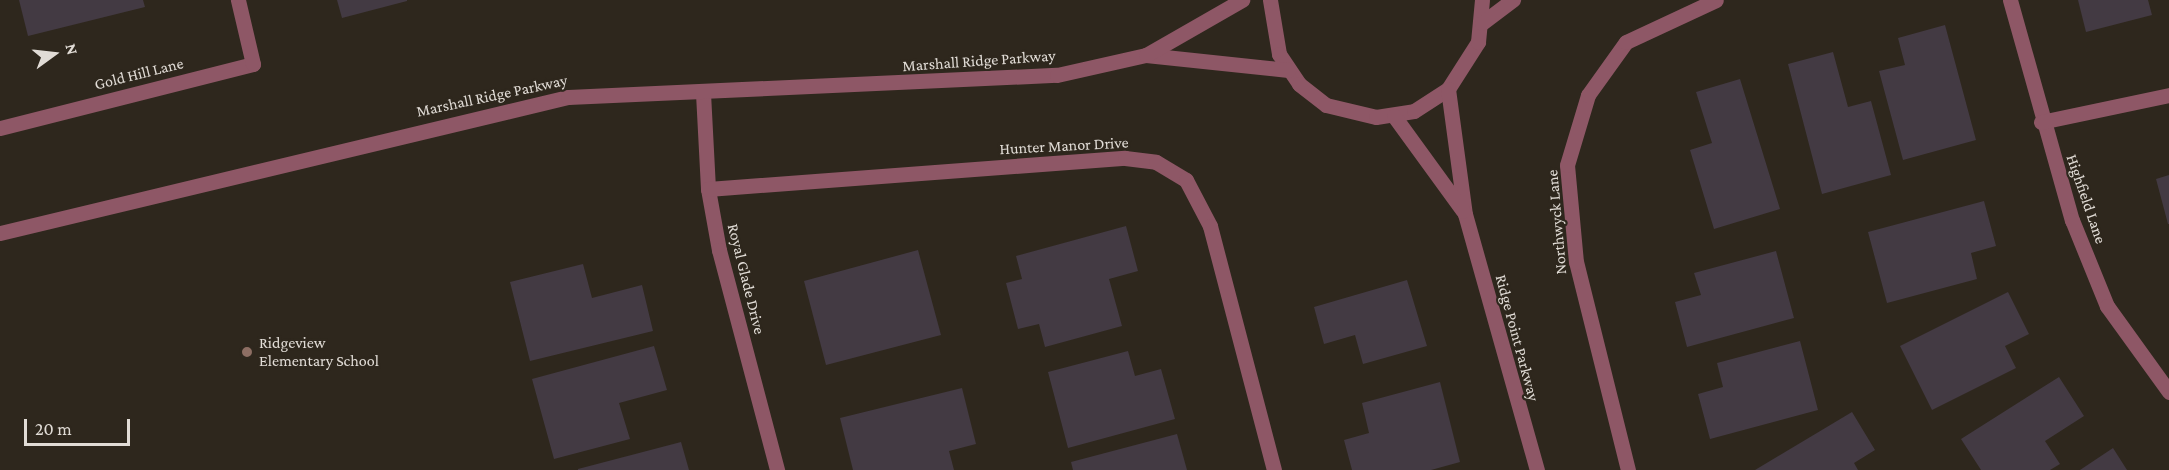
<!DOCTYPE html>
<html>
<head>
<meta charset="utf-8">
<style>
	body { margin:0 }
	#map { position:relative; width:2169px; height:470px; overflow:hidden; background:#2e271d; font-family:"Crimson Pro",serif }
	div>[style] { position:absolute }
	.building>* { inset:0; background:#433a43 }
	.minor>* { height:15px; margin:-7.5px; padding:0 7.5px; transform-origin:7.5px; border-radius:7.5px; background:#8e5766 }
	.dots>* { width:16px; height:16px; translate:-50% -50%; box-sizing:border-box; border:3px solid #2e271d; border-radius:50% }
	span { translate:-50% -50%; white-space:nowrap; text-align:center; line-height:1.15; -webkit-text-stroke:4.5px #2e271d; paint-order:stroke }
	.street-label { font-size:16px; color:#e1dcd6 }
	.poi-label { font-size:16px; color:#e1dcd6 }
	.left { translate:0 -50%; text-align:left }
	.north { position:absolute; left:24px; top:24px; width:60px; height:60px; -webkit-text-stroke:4px #2e271d; paint-order:stroke; rotate:75deg; font-size:16px; font-weight:700; line-height:24px; text-align:center; color:#e1dcd6 }
	.north::after { content:''; display:block; margin:auto; width:21px; height:27px; background:#e1dcd6; clip-path:polygon(50% 0,100% 100%,50% 72%,0 100%) }
	.scale { position:absolute; left:24px; top:419px; width:106px; height:27px; box-sizing:border-box; border:3px solid #e1dcd6; border-top:0; padding-left:8px; font-size:18px; line-height:21px; white-space:nowrap; color:#e1dcd6; -webkit-text-stroke:4px #2e271d; paint-order:stroke }
</style>
</head>
<body>
<div id="map">
	<div class="building">
		<i style="clip-path:polygon(19px 0,143px 0,145px 7px,28px 36px)"></i>
		<i style="clip-path:polygon(337px 0,407px 0,407px 1px,342px 18px)"></i>
		<i style="clip-path:polygon(2078px 0,2148px 0,2152px 15px,2086px 32px)"></i>
		<i style="clip-path:polygon(1945px 25px,1976px 140px,1903px 160px,1879px 71px,1905px 65px,1898px 38px)"></i>
		<i style="clip-path:polygon(1833px 52px,1848px 107px,1871px 101px,1891px 175px,1822px 194px,1788px 64px)"></i>
		<i style="clip-path:polygon(1740px 79px,1780px 209px,1714px 229px,1690px 150px,1712px 143px,1696px 92px)"></i>
		<i style="clip-path:polygon(2169px 175px,2169px 224px,2168px 224px,2156px 179px)"></i>
		<i style="clip-path:polygon(1984px 201px,1996px 246px,1971px 253px,1977px 279px,1887px 303px,1868px 232px)"></i>
		<i style="clip-path:polygon(1126px 226px,1138px 271px,1109px 279px,1122px 326px,1045px 347px,1039px 324px,1018px 329px,1006px 283px,1022px 279px,1016px 256px)"></i>
		<i style="clip-path:polygon(918px 250px,941px 335px,826px 365px,804px 281px)"></i>
		<i style="clip-path:polygon(1776px 251px,1794px 318px,1687px 347px,1675px 302px,1701px 295px,1694px 273px)"></i>
		<i style="clip-path:polygon(583px 264px,592px 298px,642px 285px,653px 331px,530px 361px,510px 282px)"></i>
		<i style="clip-path:polygon(1407px 280px,1427px 346px,1363px 364px,1355px 335px,1324px 344px,1314px 307px)"></i>
		<i style="clip-path:polygon(2008px 292px,2029px 334px,2005px 346px,2016px 368px,1932px 410px,1900px 346px)"></i>
		<i style="clip-path:polygon(1800px 341px,1818px 410px,1710px 439px,1698px 394px,1723px 387px,1717px 363px)"></i>
		<i style="clip-path:polygon(654px 346px,667px 390px,619px 403px,630px 439px,554px 459px,532px 379px)"></i>
		<i style="clip-path:polygon(1128px 351px,1135px 376px,1161px 369px,1175px 419px,1068px 448px,1048px 372px)"></i>
		<i style="clip-path:polygon(2059px 377px,2084px 416px,2045px 441px,2060px 464px,2050px 470px,1981px 470px,1961px 439px)"></i>
		<i style="clip-path:polygon(1440px 382px,1460px 462px,1431px 470px,1352px 470px,1344px 440px,1369px 433px,1362px 403px)"></i>
		<i style="clip-path:polygon(962px 388px,976px 444px,949px 451px,954px 470px,853px 470px,840px 418px)"></i>
		<i style="clip-path:polygon(1852px 412px,1875px 450px,1854px 463px,1858px 470px,1755px 470px)"></i>
		<i style="clip-path:polygon(1177px 434px,1187px 470px,1073px 470px,1071px 462px)"></i>
		<i style="clip-path:polygon(681px 442px,689px 470px,578px 470px,578px 469px)"></i>
		<i style="clip-path:polygon(2113px 448px,2127px 470px,2080px 470px)"></i>
	</div>
	<div class="minor">
		<i style="left:1270px;top:0;width:55px;rotate:80.5deg"></i>
		<i style="left:1279px;top:54px;width:36px;rotate:56deg"></i>
		<i style="left:1299px;top:84px;width:34px;rotate:38deg"></i>
		<i style="left:1326px;top:105px;width:51px;rotate:13.5deg"></i>
		<i style="left:1376px;top:117px;width:38px;rotate:-9deg"></i>
		<i style="left:1414px;top:111px;width:40px;rotate:-32.9deg"></i>
		<i style="left:1448px;top:89px;width:56px;rotate:-57.4deg"></i>
		<i style="left:1478px;top:42px;width:42px;rotate:-84.6deg"></i>
		<i style="left:2010px;top:0;width:229px;rotate:74.3deg"></i>
		<i style="left:2072px;top:220px;width:93px;rotate:67.9deg"></i>
		<i style="left:2107px;top:306px;width:106px;rotate:54.2deg"></i>
		<i style="left:1482px;top:23px;width:39px;rotate:-37deg"></i>
		<i style="left:1146px;top:55px;width:143px;rotate:6deg"></i>
		<i style="left:1448px;top:89px;width:126px;rotate:82.3deg"></i>
		<i style="left:1465px;top:214px;width:266px;rotate:74.3deg"></i>
		<i style="left:703px;top:93px;width:96px;rotate:87deg"></i>
		<i style="left:708px;top:189px;width:62px;rotate:79.8deg"></i>
		<i style="left:719px;top:250px;width:228px;rotate:75.2deg"></i>
		<i style="left:1394px;top:116px;width:117px;rotate:54deg"></i>
		<i style="left:2041px;top:122px;width:131px;rotate:-11.9deg"></i>
		<i style="left:0;top:128px;width:261px;rotate:-14.2deg"></i>
		<i style="left:253px;top:64px;width:66px;rotate:-103.2deg"></i>
		<i style="left:708px;top:189px;width:418px;rotate:-4.3deg"></i>
		<i style="left:1125px;top:158px;width:31px;rotate:7deg"></i>
		<i style="left:1156px;top:162px;width:35px;rotate:31deg"></i>
		<i style="left:1186px;top:180px;width:52px;rotate:62.4deg"></i>
		<i style="left:1210px;top:226px;width:252px;rotate:75.3deg"></i>
		<i style="left:0;top:233px;width:584px;rotate:-13.47deg"></i>
		<i style="left:568px;top:97px;width:489px;rotate:-2.6deg"></i>
		<i style="left:1057px;top:75px;width:91px;rotate:-12.7deg"></i>
		<i style="left:1146px;top:55px;width:111px;rotate:-29.8deg"></i>
		<i style="left:1628px;top:470px;width:214px;rotate:-104deg"></i>
		<i style="left:1576px;top:262px;width:97px;rotate:-95.3deg"></i>
		<i style="left:1567px;top:165px;width:73px;rotate:-73.3deg"></i>
		<i style="left:1588px;top:95px;width:65px;rotate:-54.4deg"></i>
		<i style="left:1626px;top:42px;width:99px;rotate:-25deg"></i>
	</div>
	<div class="dots">
		<i style="left:247px;top:352px;background:#8d6e63"></i>
	</div>
	<div class="street-label">
		<span style="left:979px;top:61px;rotate:-4deg">Marshall Ridge Parkway</span>
		<span style="left:139px;top:74px;rotate:-14deg">Gold Hill Lane</span>
		<span style="left:492px;top:96px;rotate:-12deg">Marshall Ridge Parkway</span>
		<span style="left:1064px;top:146px;rotate:-3deg">Hunter Manor Drive</span>
		<span style="left:2086px;top:199px;rotate:71deg">Highfield Lane</span>
		<span style="left:1557px;top:222px;rotate:-95deg">Northwyck Lane</span>
		<span style="left:746px;top:279px;rotate:76deg">Royal Glade Drive</span>
		<span style="left:1517px;top:338px;rotate:75deg">Ridge Point Parkway</span>
	</div>
	<div class="poi-label">
		<span class="left" style="left:259px;top:352px">Ridgeview<br>Elementary School</span>
	</div>
	<div class="north">N</div>
	<div class="scale">20 m</div>
</div>
</body>
</html>
